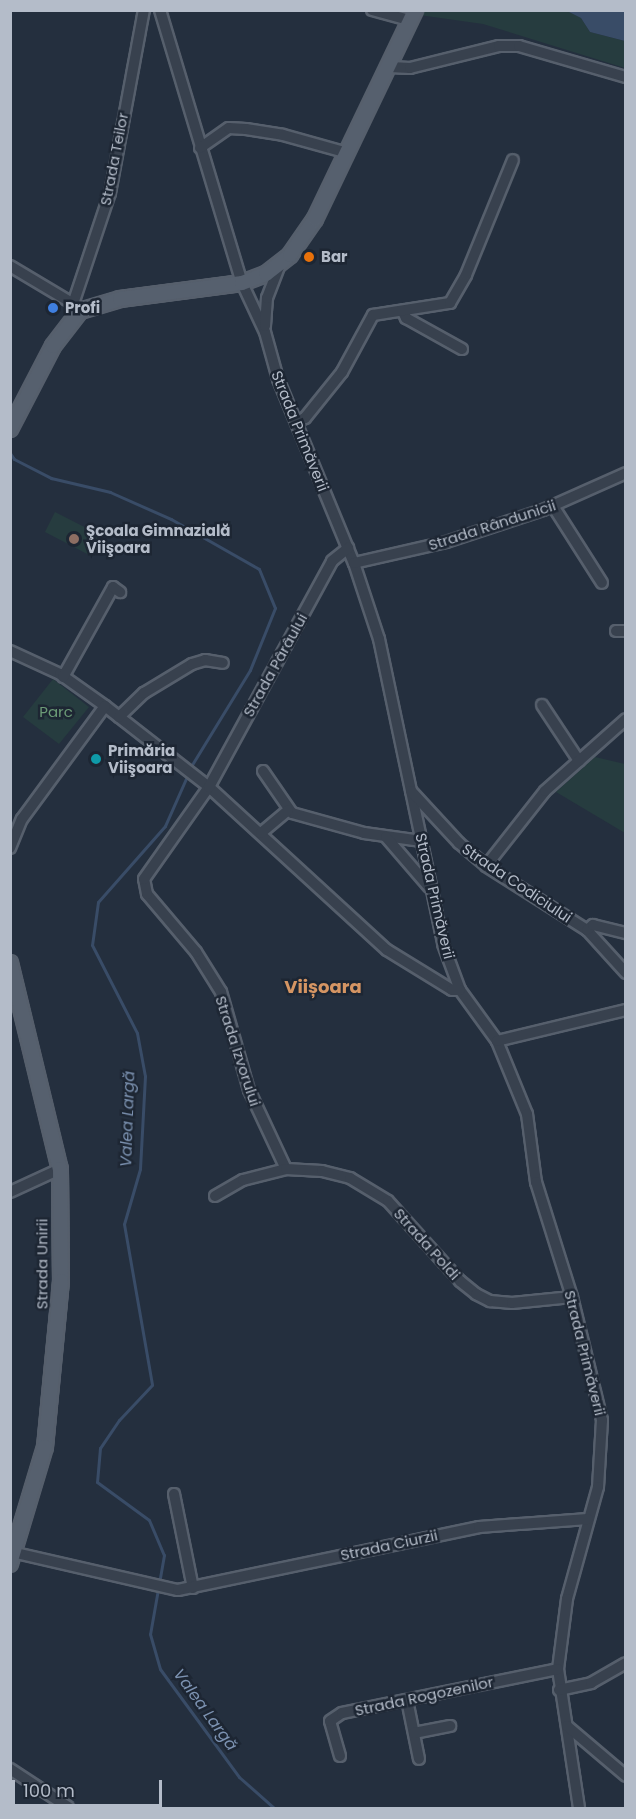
<!DOCTYPE html>
<html>
<head>
<meta charset="utf-8">
<style>
	body { margin:0 }
	#map { position:relative; width:636px; height:1819px; overflow:hidden; background:#242f3e; font-family:Poppins,sans-serif }
	div>[style] { position:absolute }
	.green>* { inset:0; background:#263c3f }
	.water>* { inset:0; background:#394c67 }
	.stream>* { height:3px; margin:-1.5px; padding:0 1.5px; transform-origin:1.5px; border-radius:1.5px; background:#394c67 }
	.roads { filter:drop-shadow(2px 0 #565f6c) drop-shadow(-2px 0 #565f6c) drop-shadow(0 2px #565f6c) drop-shadow(0 -2px #565f6c) }
	.minor>* { height:10px; margin:-5px; padding:0 5px; transform-origin:5px; border-radius:5px; background:#38414e }
	.major>* { height:14px; margin:-7px; padding:0 7px; transform-origin:7px; border-radius:7px; background:#56606e }
	.dots>* { width:16px; height:16px; translate:-50% -50%; box-sizing:border-box; border:3px solid #1d2633; border-radius:50% }
	span { translate:-50% -50%; white-space:nowrap; text-align:center; line-height:1.15; -webkit-text-stroke:5px #1d2633; paint-order:stroke }
	.street-label { font-size:15px; color:#b4bcc9 }
	.poi-label { font-size:15px; color:#b4bcc9; font-weight:700 }
	.left { translate:0 -50%; text-align:left }
	.park-label { font-size:15px; color:#6b9a76 }
	.water-label { font-size:16px; color:#7c92b1; font-style:italic }
	.quarter-label { font-size:18px; color:#d59563; font-weight:700 }
	.frame { position:absolute; inset:0; border:12px solid #b4bcc9; pointer-events:none }
	.scale { position:absolute; left:12px; top:1780px; width:150px; height:27px; box-sizing:border-box; border:3px solid #b4bcc9; border-top:0; padding-left:8px; font-size:18px; line-height:21px; white-space:nowrap; color:#b4bcc9; -webkit-text-stroke:4px #1d2633; paint-order:stroke }
</style>
</head>
<body>
<div id="map">
	<div class="green">
		<i style="clip-path:polygon(391px 11px,567px 11px,581px 18px,590px 32px,625px 41px,625px 68px,483px 24px)"></i>
		<i style="clip-path:polygon(55px 512px,102px 536px,91px 556px,45px 532px)"></i>
		<i style="clip-path:polygon(53px 679px,89px 707px,59px 744px,23px 717px)"></i>
		<i style="clip-path:polygon(595px 757px,625px 764px,625px 833px,556px 792px)"></i>
	</div>
	<div class="water">
		<i style="clip-path:polygon(567px 11px,625px 11px,625px 41px,590px 32px,581px 18px)"></i>
	</div>
	<div class="stream">
		<i style="left:10px;top:453px;width:7px;rotate:56deg"></i>
		<i style="left:14px;top:459px;width:42px;rotate:27.2deg"></i>
		<i style="left:51px;top:478px;width:61px;rotate:13.3deg"></i>
		<i style="left:110px;top:492px;width:67px;rotate:23.9deg"></i>
		<i style="left:171px;top:519px;width:101px;rotate:29.6deg"></i>
		<i style="left:259px;top:569px;width:42px;rotate:67.7deg"></i>
		<i style="left:275px;top:608px;width:67px;rotate:112deg"></i>
		<i style="left:250px;top:670px;width:115px;rotate:121.5deg"></i>
		<i style="left:188px;top:774px;width:57px;rotate:113.9deg"></i>
		<i style="left:165px;top:826px;width:101px;rotate:131.4deg"></i>
		<i style="left:98px;top:902px;width:43px;rotate:97.9deg"></i>
		<i style="left:92px;top:945px;width:99px;rotate:62.9deg"></i>
		<i style="left:137px;top:1033px;width:44px;rotate:79.5deg"></i>
		<i style="left:145px;top:1076px;width:93px;rotate:93.1deg"></i>
		<i style="left:140px;top:1169px;width:57px;rotate:106.2deg"></i>
		<i style="left:124px;top:1224px;width:163px;rotate:80.1deg"></i>
		<i style="left:152px;top:1385px;width:48px;rotate:133.3deg"></i>
		<i style="left:119px;top:1420px;width:34px;rotate:124deg"></i>
		<i style="left:100px;top:1448px;width:34px;rotate:95deg"></i>
		<i style="left:97px;top:1482px;width:64px;rotate:36.2deg"></i>
		<i style="left:149px;top:1520px;width:38px;rotate:67deg"></i>
		<i style="left:164px;top:1555px;width:80px;rotate:100deg"></i>
		<i style="left:150px;top:1634px;width:36px;rotate:74deg"></i>
		<i style="left:160px;top:1669px;width:134px;rotate:53.8deg"></i>
		<i style="left:239px;top:1777px;width:47px;rotate:41.5deg"></i>
	</div>
	<div class="roads">
		<div class="minor">
			<i style="left:160px;top:10px;width:285px;rotate:73.3deg"></i>
			<i style="left:242px;top:283px;width:54px;rotate:64.9deg"></i>
			<i style="left:265px;top:332px;width:49px;rotate:74.5deg"></i>
			<i style="left:278px;top:379px;width:199px;rotate:67.6deg"></i>
			<i style="left:354px;top:563px;width:80px;rotate:71.8deg"></i>
			<i style="left:379px;top:639px;width:312px;rotate:78.1deg"></i>
			<i style="left:443px;top:944px;width:49px;rotate:69.7deg"></i>
			<i style="left:460px;top:990px;width:63px;rotate:54deg"></i>
			<i style="left:497px;top:1041px;width:79px;rotate:67.7deg"></i>
			<i style="left:527px;top:1114px;width:69px;rotate:82.5deg"></i>
			<i style="left:536px;top:1182px;width:121px;rotate:72.6deg"></i>
			<i style="left:572px;top:1297px;width:127px;rotate:76.3deg"></i>
			<i style="left:602px;top:1420px;width:67px;rotate:93.4deg"></i>
			<i style="left:598px;top:1487px;width:116px;rotate:105.5deg"></i>
			<i style="left:567px;top:1599px;width:71px;rotate:97.3deg"></i>
			<i style="left:558px;top:1669px;width:141px;rotate:81.4deg"></i>
			<i style="left:372px;top:10px;width:38px;rotate:15deg"></i>
			<i style="left:390px;top:67px;width:20px;rotate:3deg"></i>
			<i style="left:410px;top:68px;width:92px;rotate:-13.9deg"></i>
			<i style="left:499px;top:46px;width:20px"></i>
			<i style="left:519px;top:46px;width:111px;rotate:16.2deg"></i>
			<i style="left:200px;top:148px;width:35px;rotate:-35deg"></i>
			<i style="left:229px;top:128px;width:17px;rotate:3deg"></i>
			<i style="left:246px;top:129px;width:37px;rotate:9deg"></i>
			<i style="left:283px;top:135px;width:67px;rotate:15.5deg"></i>
			<i style="left:10px;top:266px;width:78px;rotate:30.8deg"></i>
			<i style="left:73px;top:304px;width:117px;rotate:-71.6deg"></i>
			<i style="left:110px;top:193px;width:186px;rotate:-79.5deg"></i>
			<i style="left:403px;top:312px;width:7px;rotate:63deg"></i>
			<i style="left:406px;top:318px;width:64px;rotate:29deg"></i>
			<i style="left:265px;top:326px;width:28px;rotate:-86deg"></i>
			<i style="left:267px;top:298px;width:33px;rotate:-69deg"></i>
			<i style="left:297px;top:422px;width:9px;rotate:-27deg"></i>
			<i style="left:305px;top:418px;width:59px;rotate:-51.2deg"></i>
			<i style="left:342px;top:372px;width:65px;rotate:-61.5deg"></i>
			<i style="left:373px;top:315px;width:78px;rotate:-8.9deg"></i>
			<i style="left:450px;top:303px;width:32px;rotate:-60deg"></i>
			<i style="left:466px;top:275px;width:124px;rotate:-67.8deg"></i>
			<i style="left:553px;top:506px;width:91px;rotate:57.5deg"></i>
			<i style="left:354px;top:563px;width:94px;rotate:-12.9deg"></i>
			<i style="left:446px;top:542px;width:102px;rotate:-18.3deg"></i>
			<i style="left:543px;top:510px;width:91px;rotate:-24deg"></i>
			<i style="left:616px;top:631px;width:10px"></i>
			<i style="left:10px;top:651px;width:55px;rotate:24.7deg"></i>
			<i style="left:60px;top:674px;width:55px;rotate:35.4deg"></i>
			<i style="left:105px;top:706px;width:132px;rotate:37.9deg"></i>
			<i style="left:209px;top:787px;width:241px;rotate:42.5deg"></i>
			<i style="left:387px;top:950px;width:76px;rotate:31.6deg"></i>
			<i style="left:452px;top:990px;width:8px"></i>
			<i style="left:63px;top:677px;width:103px;rotate:-60.9deg"></i>
			<i style="left:113px;top:587px;width:9px;rotate:36deg"></i>
			<i style="left:542px;top:705px;width:67px;rotate:56.5deg"></i>
			<i style="left:119px;top:717px;width:35px;rotate:-44deg"></i>
			<i style="left:144px;top:693px;width:56px;rotate:-31.1deg"></i>
			<i style="left:192px;top:664px;width:14px;rotate:-17deg"></i>
			<i style="left:205px;top:660px;width:18px;rotate:9deg"></i>
			<i style="left:263px;top:771px;width:51px;rotate:55.4deg"></i>
			<i style="left:292px;top:813px;width:75px;rotate:15.5deg"></i>
			<i style="left:364px;top:833px;width:58px;rotate:8deg"></i>
			<i style="left:411px;top:791px;width:71px;rotate:47.3deg"></i>
			<i style="left:459px;top:843px;width:35px;rotate:40deg"></i>
			<i style="left:486px;top:866px;width:120px;rotate:32.4deg"></i>
			<i style="left:587px;top:930px;width:58px;rotate:47.8deg"></i>
			<i style="left:261px;top:833px;width:35px;rotate:-40deg"></i>
			<i style="left:386px;top:837px;width:66px;rotate:49.3deg"></i>
			<i style="left:10px;top:848px;width:31px;rotate:-68deg"></i>
			<i style="left:22px;top:819px;width:140px;rotate:-53.7deg"></i>
			<i style="left:486px;top:866px;width:95px;rotate:-51.8deg"></i>
			<i style="left:545px;top:791px;width:108px;rotate:-41.6deg"></i>
			<i style="left:587px;top:930px;width:8px;rotate:-40deg"></i>
			<i style="left:593px;top:925px;width:34px;rotate:14deg"></i>
			<i style="left:497px;top:1041px;width:133px;rotate:-13.5deg"></i>
			<i style="left:286px;top:1169px;width:87px;rotate:-115.1deg"></i>
			<i style="left:249px;top:1090px;width:102px;rotate:-105.9deg"></i>
			<i style="left:221px;top:992px;width:47px;rotate:-122deg"></i>
			<i style="left:196px;top:952px;width:76px;rotate:-130.2deg"></i>
			<i style="left:147px;top:894px;width:15px;rotate:-101deg"></i>
			<i style="left:144px;top:879px;width:113px;rotate:-54.8deg"></i>
			<i style="left:209px;top:787px;width:257px;rotate:-61.4deg"></i>
			<i style="left:332px;top:561px;width:21px;rotate:-39deg"></i>
			<i style="left:10px;top:1192px;width:55px;rotate:-24.7deg"></i>
			<i style="left:215px;top:1196px;width:32px;rotate:-30deg"></i>
			<i style="left:243px;top:1180px;width:44px;rotate:-14.3deg"></i>
			<i style="left:286px;top:1169px;width:36px;rotate:3deg"></i>
			<i style="left:322px;top:1171px;width:29px;rotate:14deg"></i>
			<i style="left:350px;top:1178px;width:44px;rotate:31.2deg"></i>
			<i style="left:388px;top:1201px;width:108px;rotate:48deg"></i>
			<i style="left:460px;top:1281px;width:21px;rotate:39deg"></i>
			<i style="left:476px;top:1294px;width:16px;rotate:27deg"></i>
			<i style="left:490px;top:1301px;width:22px;rotate:5deg"></i>
			<i style="left:512px;top:1303px;width:60px;rotate:-5.7deg"></i>
			<i style="left:174px;top:1494px;width:96px;rotate:78.6deg"></i>
			<i style="left:16px;top:1553px;width:166px;rotate:12.9deg"></i>
			<i style="left:178px;top:1590px;width:308px;rotate:-11.8deg"></i>
			<i style="left:479px;top:1527px;width:109px;rotate:-4.2deg"></i>
			<i style="left:559px;top:1690px;width:33px;rotate:-12deg"></i>
			<i style="left:591px;top:1683px;width:40px;rotate:-29.7deg"></i>
			<i style="left:407px;top:1700px;width:60px;rotate:78.5deg"></i>
			<i style="left:567px;top:1726px;width:77px;rotate:40.3deg"></i>
			<i style="left:414px;top:1733px;width:37px;rotate:-11deg"></i>
			<i style="left:340px;top:1756px;width:36px;rotate:-106deg"></i>
			<i style="left:330px;top:1721px;width:14px;rotate:-34deg"></i>
			<i style="left:342px;top:1713px;width:220px;rotate:-11.5deg"></i>
			<i style="left:10px;top:1769px;width:69px;rotate:33.2deg"></i>
		</div>
		<div class="major">
			<i style="left:10px;top:429px;width:93px;rotate:-62.6deg"></i>
			<i style="left:53px;top:346px;width:44px;rotate:-52.4deg"></i>
			<i style="left:80px;top:311px;width:42px;rotate:-16.7deg"></i>
			<i style="left:120px;top:299px;width:123px;rotate:-7.5deg"></i>
			<i style="left:242px;top:283px;width:26px;rotate:-21deg"></i>
			<i style="left:266px;top:274px;width:31px;rotate:-38deg"></i>
			<i style="left:290px;top:255px;width:44px;rotate:-55.2deg"></i>
			<i style="left:315px;top:219px;width:232px;rotate:-64.4deg"></i>
			<i style="left:10px;top:963px;width:212px;rotate:76.4deg"></i>
			<i style="left:60px;top:1169px;width:112px;rotate:89.5deg"></i>
			<i style="left:61px;top:1281px;width:167px;rotate:95.5deg"></i>
			<i style="left:45px;top:1447px;width:122px;rotate:106.7deg"></i>
		</div>
	</div>
	<div class="dots">
		<i style="left:309px;top:257px;background:#e8710a"></i>
		<i style="left:53px;top:308px;background:#3f7fe0"></i>
		<i style="left:74px;top:539px;background:#8d6e63"></i>
		<i style="left:96px;top:759px;background:#0f9aa8"></i>
	</div>
	<div class="street-label">
		<span style="left:114px;top:159px;rotate:-79deg">Strada Teilor</span>
		<span style="left:300px;top:431px;rotate:68deg">Strada Primăverii</span>
		<span style="left:492px;top:525px;rotate:-18deg">Strada Rândunicii</span>
		<span style="left:275px;top:665px;rotate:-61deg">Strada Pârâului</span>
		<span style="left:517px;top:883px;rotate:34deg">Strada Codiciului</span>
		<span style="left:435px;top:896px;rotate:77deg">Strada Primăverii</span>
		<span style="left:238px;top:1051px;rotate:72deg">Strada Izvorului</span>
		<span style="left:427px;top:1244px;rotate:48deg">Strada Poldi</span>
		<span style="left:42px;top:1264px;rotate:-90deg">Strada Unirii</span>
		<span style="left:585px;top:1353px;rotate:76deg">Strada Primăverii</span>
		<span style="left:389px;top:1545px;rotate:-12deg">Strada Ciurzii</span>
		<span style="left:424px;top:1696px;rotate:-12deg">Strada Rogozenilor</span>
	</div>
	<div class="poi-label">
		<span class="left" style="left:321px;top:257px">Bar</span>
		<span class="left" style="left:65px;top:308px">Profi</span>
		<span class="left" style="left:86px;top:539px">Şcoala Gimnazială<br>Viişoara</span>
		<span class="left" style="left:108px;top:759px">Primăria<br>Viişoara</span>
	</div>
	<div class="park-label">
		<span style="left:56px;top:712px">Parc</span>
	</div>
	<div class="water-label">
		<span style="left:128px;top:1119px;rotate:-88deg">Valea Largă</span>
		<span style="left:205px;top:1710px;rotate:54deg">Valea Largă</span>
	</div>
	<div class="quarter-label">
		<span style="left:323px;top:987px">Viișoara</span>
	</div>
	<div class="frame"></div>
	<div class="scale">100 m</div>
</div>
</body>
</html>
